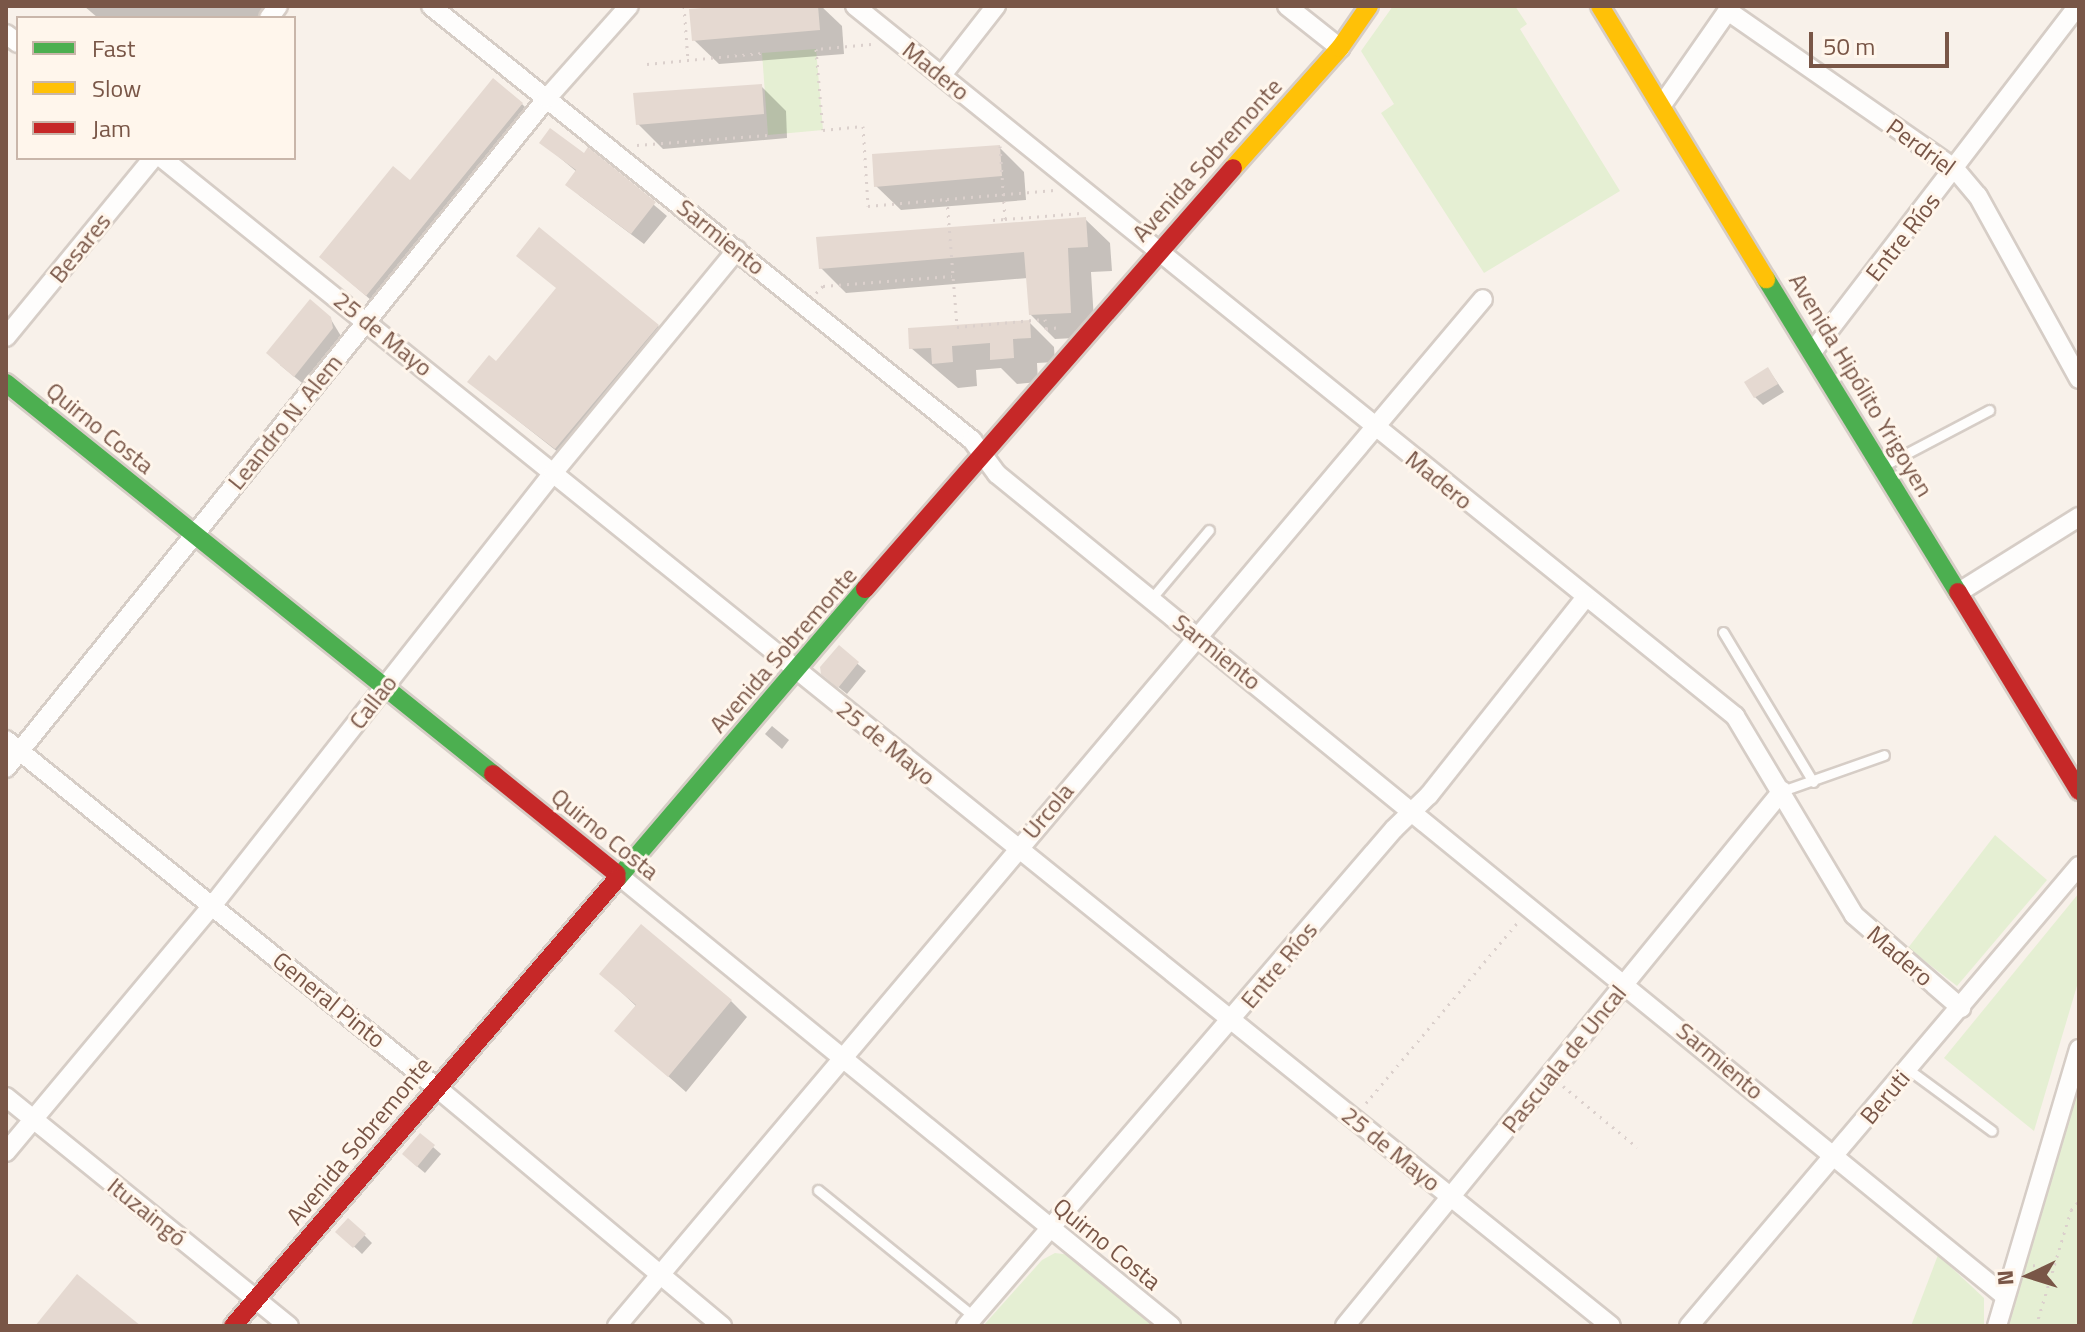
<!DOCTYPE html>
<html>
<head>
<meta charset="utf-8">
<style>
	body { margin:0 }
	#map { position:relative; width:2085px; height:1332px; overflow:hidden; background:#f8f1ea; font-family:"Titillium Web",sans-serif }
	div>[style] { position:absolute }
	.green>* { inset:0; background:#e5efd3 }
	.shadow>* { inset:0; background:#0003 }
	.building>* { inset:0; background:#e5d9d1 }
	.path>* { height:3px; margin-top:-1.5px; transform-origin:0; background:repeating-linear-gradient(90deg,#dbd0cc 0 2px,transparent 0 8px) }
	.roads { filter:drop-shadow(2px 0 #d6cdc6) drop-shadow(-2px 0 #d6cdc6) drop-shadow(0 2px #d6cdc6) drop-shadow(0 -2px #d6cdc6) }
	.lane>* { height:9px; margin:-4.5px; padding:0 4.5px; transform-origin:4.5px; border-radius:4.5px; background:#fefdfc }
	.street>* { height:18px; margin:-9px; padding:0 9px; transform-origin:9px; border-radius:9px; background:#fefdfc }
	.fast>* { height:18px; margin:-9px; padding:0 9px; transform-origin:9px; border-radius:9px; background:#4caf50 }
	.slow>* { height:18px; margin:-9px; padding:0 9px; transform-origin:9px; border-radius:9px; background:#ffc107 }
	.jam>* { height:18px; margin:-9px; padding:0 9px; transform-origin:9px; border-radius:9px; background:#c62828 }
	span { translate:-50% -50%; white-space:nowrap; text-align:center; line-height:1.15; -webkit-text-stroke:6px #fff6ec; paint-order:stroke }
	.street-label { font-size:24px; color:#795647 }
	.frame { position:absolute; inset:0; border:8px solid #795647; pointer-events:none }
	.legend { position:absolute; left:16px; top:16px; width:280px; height:144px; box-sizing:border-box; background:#fff6ec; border:2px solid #c9b6aa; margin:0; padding:10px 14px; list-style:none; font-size:24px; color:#795647 }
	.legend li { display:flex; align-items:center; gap:16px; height:40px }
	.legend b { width:40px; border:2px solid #c9b6aa }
	.north { position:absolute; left:1989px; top:1236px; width:80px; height:80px; -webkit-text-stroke:6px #fff6ec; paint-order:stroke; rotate:266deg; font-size:22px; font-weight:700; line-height:32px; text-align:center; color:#795647 }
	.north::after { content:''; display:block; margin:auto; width:28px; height:36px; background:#795647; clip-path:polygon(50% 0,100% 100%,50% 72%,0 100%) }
	.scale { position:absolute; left:1809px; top:32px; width:140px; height:36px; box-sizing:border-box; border:4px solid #795647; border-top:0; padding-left:10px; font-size:24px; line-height:28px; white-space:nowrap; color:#795647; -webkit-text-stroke:6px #fff6ec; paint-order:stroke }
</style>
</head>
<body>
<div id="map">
	<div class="green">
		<i style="clip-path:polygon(1393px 6px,1515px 6px,1527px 24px,1520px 29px,1620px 191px,1484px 273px,1381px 113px,1394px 104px,1361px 51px)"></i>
		<i style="clip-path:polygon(816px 49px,823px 130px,768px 135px,762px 53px)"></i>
		<i style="clip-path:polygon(1995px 835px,2047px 880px,1957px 986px,1908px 948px)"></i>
		<i style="clip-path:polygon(2079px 893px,2079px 979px,2034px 1131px,1944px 1058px)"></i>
		<i style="clip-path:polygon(2079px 1082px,2079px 1326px,2007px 1326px)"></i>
		<i style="clip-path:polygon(1055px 1253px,1071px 1255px,1156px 1326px,983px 1326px,1042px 1260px)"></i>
		<i style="clip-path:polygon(1938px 1255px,1984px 1298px,1984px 1326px,1911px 1326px)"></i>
	</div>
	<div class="shadow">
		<i style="clip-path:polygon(84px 6px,282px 6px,272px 18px,98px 18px)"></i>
		<i style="clip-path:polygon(757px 6px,821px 6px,842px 26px,844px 54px,719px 64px,694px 40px)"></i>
		<i style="clip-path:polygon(761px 86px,786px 111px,787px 138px,663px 149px,638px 124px)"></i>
		<i style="clip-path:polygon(522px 104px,534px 116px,379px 307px,321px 257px,411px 183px)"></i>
		<i style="clip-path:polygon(542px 143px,584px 156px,589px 150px,667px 216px,644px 244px,580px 196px,568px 184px,577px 172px)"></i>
		<i style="clip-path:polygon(999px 147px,1024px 172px,1026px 200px,901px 210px,876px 186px)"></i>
		<i style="clip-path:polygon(1085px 219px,1110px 243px,1112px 271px,1091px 272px,1095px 337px,1055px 339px,1030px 314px,1028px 278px,846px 293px,821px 268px)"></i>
		<i style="clip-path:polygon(557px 289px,658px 326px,670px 338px,568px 460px,469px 382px,496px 363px)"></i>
		<i style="clip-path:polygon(330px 318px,344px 341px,307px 387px,280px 365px)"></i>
		<i style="clip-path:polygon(1029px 322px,1054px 347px,1055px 362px,1037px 363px,1038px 382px,1017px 384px,1001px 368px,976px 370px,977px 386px,958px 388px,911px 348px)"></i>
		<i style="clip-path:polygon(1768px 369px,1784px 392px,1763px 405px,1755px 397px)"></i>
		<i style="clip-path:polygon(839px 648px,866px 671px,847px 694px,831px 681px)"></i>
		<i style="clip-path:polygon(772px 726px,789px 740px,782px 749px,765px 734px)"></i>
		<i style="clip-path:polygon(602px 974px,731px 1001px,747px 1017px,686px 1092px,617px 1031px,637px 1007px)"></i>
		<i style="clip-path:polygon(433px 1147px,441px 1154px,425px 1173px,412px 1162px)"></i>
		<i style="clip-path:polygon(364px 1235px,372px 1243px,362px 1254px,346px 1239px)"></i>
	</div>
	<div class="building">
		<i style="clip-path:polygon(728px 6px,818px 6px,820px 30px,692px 41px,689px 9px)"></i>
		<i style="clip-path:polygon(493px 78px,523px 103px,366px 296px,319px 257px,393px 166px,410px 180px)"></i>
		<i style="clip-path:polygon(762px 84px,764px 114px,636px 125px,633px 93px)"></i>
		<i style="clip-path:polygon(550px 128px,584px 153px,588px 147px,656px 202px,631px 234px,565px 185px,576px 170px,539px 143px)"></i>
		<i style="clip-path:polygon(1000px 145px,1002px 176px,874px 187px,872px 154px)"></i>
		<i style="clip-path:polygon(1086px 217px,1088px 247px,1068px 248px,1071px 313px,1029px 315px,1024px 252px,819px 269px,816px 237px)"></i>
		<i style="clip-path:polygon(539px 227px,659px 325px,555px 449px,467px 382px,489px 355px,496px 361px,556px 288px,516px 256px)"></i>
		<i style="clip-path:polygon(310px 299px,331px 317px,333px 328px,294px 377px,266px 353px)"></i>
		<i style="clip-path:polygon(1030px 320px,1031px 338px,1013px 339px,1014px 358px,990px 360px,990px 343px,952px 346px,953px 362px,932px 364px,931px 348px,909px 349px,908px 328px)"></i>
		<i style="clip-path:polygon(1768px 367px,1778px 384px,1754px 398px,1744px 382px)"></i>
		<i style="clip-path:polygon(839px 645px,859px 662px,838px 688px,821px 674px,820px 667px)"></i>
		<i style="clip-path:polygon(641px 924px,732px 1000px,668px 1077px,614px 1031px,636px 1005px,599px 974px)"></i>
		<i style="clip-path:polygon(420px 1133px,435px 1145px,417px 1167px,402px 1154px)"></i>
		<i style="clip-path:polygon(348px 1218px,366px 1234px,353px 1248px,335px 1232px)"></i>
		<i style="clip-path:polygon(77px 1274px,141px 1326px,35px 1326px)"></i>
	</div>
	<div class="path">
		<i style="left:684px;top:6px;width:54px;rotate:85.8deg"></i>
		<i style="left:871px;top:44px;width:55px;rotate:174.8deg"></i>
		<i style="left:816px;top:49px;width:81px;rotate:85.1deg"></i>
		<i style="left:823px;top:130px;width:40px;rotate:-5.7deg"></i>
		<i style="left:863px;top:126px;width:80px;rotate:86.4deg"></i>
		<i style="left:868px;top:206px;width:79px;rotate:-5.1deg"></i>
		<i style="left:947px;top:199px;width:128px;rotate:85.5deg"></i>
		<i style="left:957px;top:327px;width:88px;rotate:-5.2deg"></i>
		<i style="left:1045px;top:319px;width:10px;rotate:84deg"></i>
		<i style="left:1046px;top:329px;width:14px;rotate:-8deg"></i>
		<i style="left:647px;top:64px;width:116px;rotate:-5.5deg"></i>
		<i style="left:637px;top:145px;width:131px;rotate:-4.4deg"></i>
		<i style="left:947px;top:199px;width:108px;rotate:-4.8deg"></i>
		<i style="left:1005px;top:219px;width:76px;rotate:-4.5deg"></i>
		<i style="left:993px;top:220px;width:12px;rotate:-5deg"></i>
		<i style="left:1005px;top:219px;width:73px;rotate:-93.9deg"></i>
		<i style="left:816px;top:293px;width:10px;rotate:-45deg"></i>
		<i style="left:823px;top:286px;width:129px;rotate:-4.4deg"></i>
		<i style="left:1563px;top:1086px;width:96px;rotate:39.5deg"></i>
		<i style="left:1366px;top:1103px;width:236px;rotate:-50deg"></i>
		<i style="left:2033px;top:1265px;width:21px;rotate:17deg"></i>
		<i style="left:2036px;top:1326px;width:121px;rotate:-73.2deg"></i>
		<i style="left:2071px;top:1210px;width:12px;rotate:-48deg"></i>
	</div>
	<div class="roads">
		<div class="lane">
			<i style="left:1883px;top:466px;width:120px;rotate:-27.8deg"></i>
			<i style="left:1151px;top:599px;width:90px;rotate:-50deg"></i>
			<i style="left:1723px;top:632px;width:175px;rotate:59deg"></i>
			<i style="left:1782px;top:791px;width:108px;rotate:-19.4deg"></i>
			<i style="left:1908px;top:1069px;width:104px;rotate:36.4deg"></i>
			<i style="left:818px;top:1190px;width:201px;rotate:39.1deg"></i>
		</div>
		<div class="street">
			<i style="left:431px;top:6px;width:694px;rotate:38.74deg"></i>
			<i style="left:972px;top:440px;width:42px;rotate:53.7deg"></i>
			<i style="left:997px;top:474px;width:1301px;rotate:39.2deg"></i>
			<i style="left:855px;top:6px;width:1131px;rotate:38.9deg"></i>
			<i style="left:1735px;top:716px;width:232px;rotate:59.1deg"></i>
			<i style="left:1854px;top:915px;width:142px;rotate:41deg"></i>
			<i style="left:1287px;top:6px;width:68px;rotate:38.4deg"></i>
			<i style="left:1728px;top:11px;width:277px;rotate:34.8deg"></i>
			<i style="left:1955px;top:169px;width:35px;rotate:50deg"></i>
			<i style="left:1978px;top:196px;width:209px;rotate:61.1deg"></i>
			<i style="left:269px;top:18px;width:15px;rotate:-53deg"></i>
			<i style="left:6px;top:34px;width:15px;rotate:37deg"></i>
			<i style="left:942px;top:75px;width:88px;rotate:-52deg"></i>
			<i style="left:1662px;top:105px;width:121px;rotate:-55.1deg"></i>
			<i style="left:162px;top:158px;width:1861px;rotate:38.87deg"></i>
			<i style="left:6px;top:337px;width:232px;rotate:-50.6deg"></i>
			<i style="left:1813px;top:351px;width:435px;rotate:-52.5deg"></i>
			<i style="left:1959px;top:592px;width:142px;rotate:-32deg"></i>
			<i style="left:6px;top:740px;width:553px;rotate:38.9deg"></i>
			<i style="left:436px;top:1087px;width:373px;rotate:39.9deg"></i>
			<i style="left:6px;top:768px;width:861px;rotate:-51.08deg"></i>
			<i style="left:547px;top:98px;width:123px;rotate:-48.3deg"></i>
			<i style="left:617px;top:874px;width:715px;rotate:39.21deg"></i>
			<i style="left:6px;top:1097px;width:364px;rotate:39deg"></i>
			<i style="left:6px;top:1152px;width:321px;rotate:-50.1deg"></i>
			<i style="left:212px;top:906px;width:551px;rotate:-51.78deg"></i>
			<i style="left:553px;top:473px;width:289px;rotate:-50.5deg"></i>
			<i style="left:617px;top:1326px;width:1343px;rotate:-49.86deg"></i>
			<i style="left:966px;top:1326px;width:656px;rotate:-49.27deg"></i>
			<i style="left:1394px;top:829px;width:49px;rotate:-44.2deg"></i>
			<i style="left:1429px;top:795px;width:251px;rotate:-51.6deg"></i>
			<i style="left:1345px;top:1326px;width:691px;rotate:-50.76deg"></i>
			<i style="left:1689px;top:1326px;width:603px;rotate:-49.71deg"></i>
			<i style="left:1997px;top:1326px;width:289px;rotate:-73.5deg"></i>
		</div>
		<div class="fast">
			<i style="left:1766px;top:279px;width:367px;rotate:58.5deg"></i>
			<i style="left:6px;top:383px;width:625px;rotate:38.76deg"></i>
			<i style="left:617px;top:879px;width:382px;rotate:-49.5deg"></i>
		</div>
		<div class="slow">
			<i style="left:1600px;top:6px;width:320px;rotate:58.7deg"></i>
			<i style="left:1233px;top:168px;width:161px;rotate:-48.3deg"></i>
			<i style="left:1340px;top:48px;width:51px;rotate:-55.4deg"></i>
		</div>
		<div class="jam">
			<i style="left:865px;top:589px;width:559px;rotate:-48.84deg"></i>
			<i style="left:1958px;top:592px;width:233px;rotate:58.7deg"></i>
			<i style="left:493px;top:774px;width:159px;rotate:38.9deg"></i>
			<i style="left:233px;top:1326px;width:589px;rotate:-49.34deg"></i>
		</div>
	</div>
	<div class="street-label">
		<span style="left:936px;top:71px;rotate:39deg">Madero</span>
		<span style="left:1921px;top:147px;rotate:36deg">Perdriel</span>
		<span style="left:1207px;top:160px;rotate:-48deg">Avenida Sobremonte</span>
		<span style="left:721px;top:237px;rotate:39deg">Sarmiento</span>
		<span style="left:1903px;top:237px;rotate:-52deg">Entre Ríos</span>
		<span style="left:80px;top:248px;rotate:-51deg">Besares</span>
		<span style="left:383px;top:334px;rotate:39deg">25 de Mayo</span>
		<span style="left:1861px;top:385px;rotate:59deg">Avenida Hipólito Yrigoyen</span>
		<span style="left:285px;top:422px;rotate:-51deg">Leandro N. Alem</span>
		<span style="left:100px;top:428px;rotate:39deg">Quirno Costa</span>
		<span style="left:1439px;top:480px;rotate:39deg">Madero</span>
		<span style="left:783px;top:650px;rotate:-49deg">Avenida Sobremonte</span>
		<span style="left:1217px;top:652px;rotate:39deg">Sarmiento</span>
		<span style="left:373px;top:702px;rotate:-52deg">Callao</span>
		<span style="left:886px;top:743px;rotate:39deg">25 de Mayo</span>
		<span style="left:1048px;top:811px;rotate:-50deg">Urcola</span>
		<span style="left:605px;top:834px;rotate:39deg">Quirno Costa</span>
		<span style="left:1900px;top:956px;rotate:41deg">Madero</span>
		<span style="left:1279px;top:965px;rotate:-50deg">Entre Ríos</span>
		<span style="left:329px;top:1000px;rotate:39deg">General Pinto</span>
		<span style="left:1564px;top:1059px;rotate:-51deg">Pascuala de Uncal</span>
		<span style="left:1720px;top:1061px;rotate:40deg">Sarmiento</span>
		<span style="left:1885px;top:1097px;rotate:-50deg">Beruti</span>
		<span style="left:359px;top:1141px;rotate:-50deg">Avenida Sobremonte</span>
		<span style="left:1391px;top:1149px;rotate:39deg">25 de Mayo</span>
		<span style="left:147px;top:1212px;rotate:39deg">Ituzaingó</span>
		<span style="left:1107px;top:1244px;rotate:39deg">Quirno Costa</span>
	</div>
	<div class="frame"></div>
	<ul class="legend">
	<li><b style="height:10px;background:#4caf50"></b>Fast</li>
	<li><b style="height:10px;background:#ffc107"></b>Slow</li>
	<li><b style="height:10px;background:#c62828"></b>Jam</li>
	</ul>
	<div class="north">N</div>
	<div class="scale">50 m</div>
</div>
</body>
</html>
